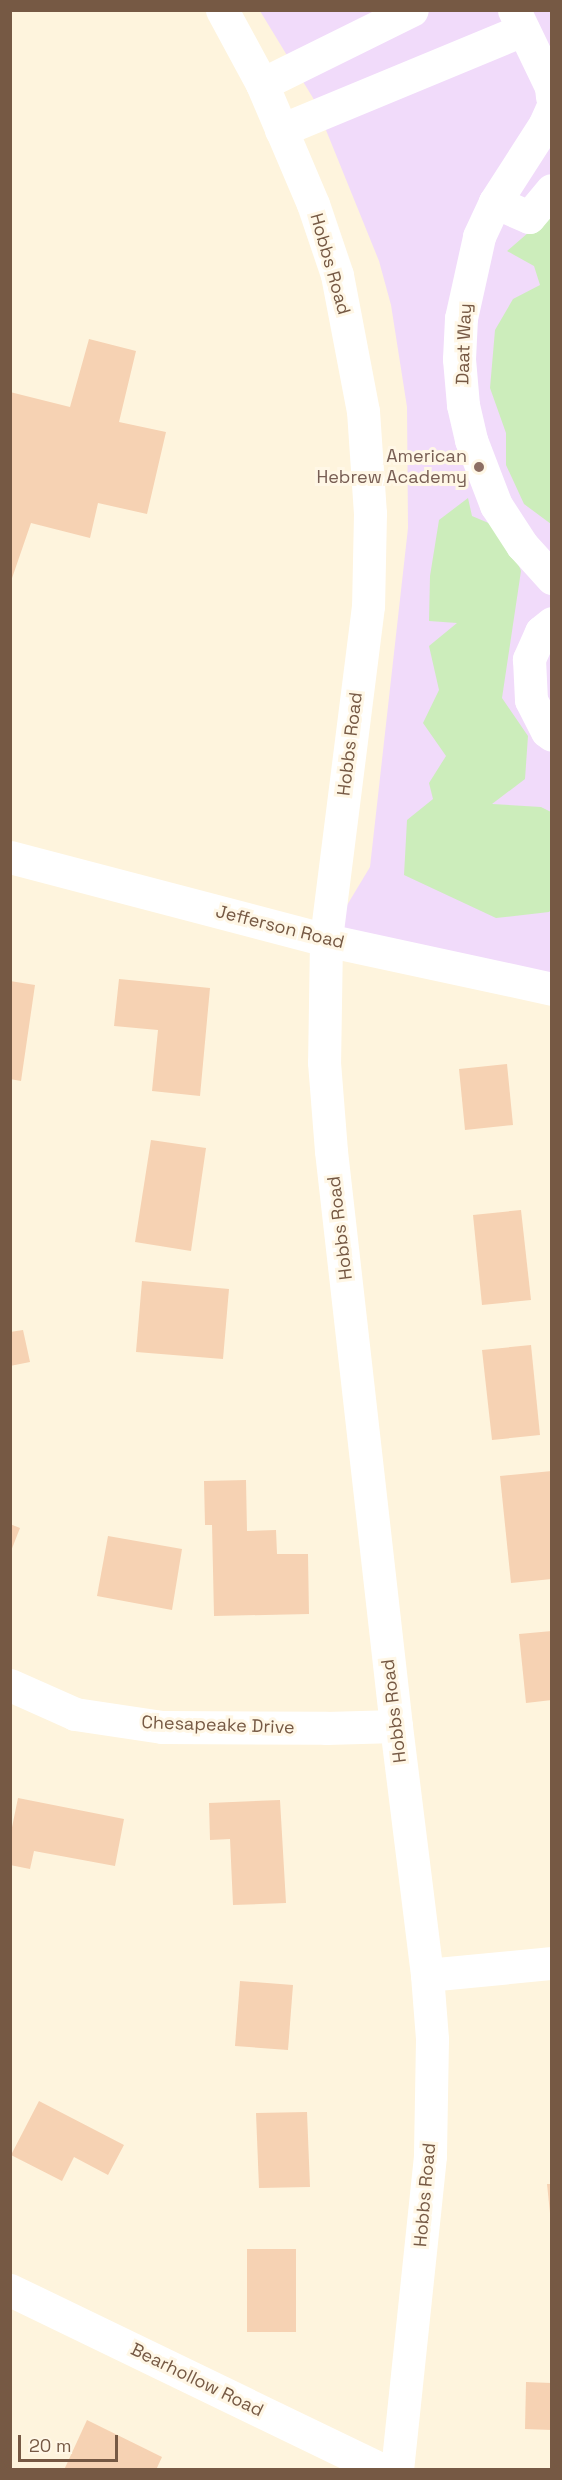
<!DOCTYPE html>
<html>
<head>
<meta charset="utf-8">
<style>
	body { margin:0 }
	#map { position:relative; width:562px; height:2480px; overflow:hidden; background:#fef4dd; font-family:"Space Grotesk",sans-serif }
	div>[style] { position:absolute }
	.education>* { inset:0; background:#f1dbfa }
	.green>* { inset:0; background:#ccedbb }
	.building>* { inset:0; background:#f6d2b3 }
	.minor>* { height:33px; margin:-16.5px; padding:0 16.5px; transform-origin:16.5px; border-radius:16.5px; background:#fff }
	.dots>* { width:16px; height:16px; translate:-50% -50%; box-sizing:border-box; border:3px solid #fff7e6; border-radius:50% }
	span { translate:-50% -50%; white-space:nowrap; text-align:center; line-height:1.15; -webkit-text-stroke:6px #fff7e6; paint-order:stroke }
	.street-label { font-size:18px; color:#765944 }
	.education-label { font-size:18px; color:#785e54 }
	.right { translate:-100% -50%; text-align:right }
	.frame { position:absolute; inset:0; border:12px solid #765944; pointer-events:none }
	.scale { position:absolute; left:18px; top:2435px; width:100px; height:27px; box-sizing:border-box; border:3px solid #765944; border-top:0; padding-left:8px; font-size:18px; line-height:21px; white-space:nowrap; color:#765944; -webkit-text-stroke:4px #fff7e6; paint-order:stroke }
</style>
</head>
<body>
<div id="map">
	<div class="education">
		<i style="clip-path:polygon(260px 11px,551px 11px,551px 989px,326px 940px,370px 867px,408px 528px,407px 407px,391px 305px,379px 261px,313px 98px)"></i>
	</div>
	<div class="green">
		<i style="clip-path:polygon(551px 213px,551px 524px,524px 504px,506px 465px,506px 433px,490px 388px,495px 330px,513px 299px,540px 285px,534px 266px,507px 251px)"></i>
		<i style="clip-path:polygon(468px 498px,472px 516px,505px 530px,521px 571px,502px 698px,528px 736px,525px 779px,492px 804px,541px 807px,551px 812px,551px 910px,549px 912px,496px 918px,404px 875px,407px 820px,433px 799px,429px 783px,446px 756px,423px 723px,439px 690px,429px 646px,457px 623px,429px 621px,430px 576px,439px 520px)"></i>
	</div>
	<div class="building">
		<i style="clip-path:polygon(89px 339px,136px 351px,119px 422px,166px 432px,147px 514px,98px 503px,90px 538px,31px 523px,10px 584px,10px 392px,70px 407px)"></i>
		<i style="clip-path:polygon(119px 979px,210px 988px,200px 1096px,152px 1091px,158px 1030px,114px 1026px)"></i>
		<i style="clip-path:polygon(10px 981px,35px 985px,21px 1081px,10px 1079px)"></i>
		<i style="clip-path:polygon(507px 1064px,513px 1125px,465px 1130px,459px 1069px)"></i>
		<i style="clip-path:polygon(151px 1140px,206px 1148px,191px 1251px,135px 1242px)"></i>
		<i style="clip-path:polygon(521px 1210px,531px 1300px,482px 1305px,473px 1215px)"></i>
		<i style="clip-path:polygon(142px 1281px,229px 1289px,223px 1359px,136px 1352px)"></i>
		<i style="clip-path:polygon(23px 1330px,30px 1362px,10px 1366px,10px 1332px)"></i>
		<i style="clip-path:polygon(531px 1345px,540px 1435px,492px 1440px,482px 1350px)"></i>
		<i style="clip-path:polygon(552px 1471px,552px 1579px,511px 1583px,500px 1476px)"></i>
		<i style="clip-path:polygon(246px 1480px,247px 1531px,276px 1530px,277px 1554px,308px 1554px,309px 1614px,214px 1616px,212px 1525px,205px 1525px,204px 1481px)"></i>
		<i style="clip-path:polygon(10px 1524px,20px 1528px,11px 1551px,10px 1551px)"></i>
		<i style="clip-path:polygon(108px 1536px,182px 1549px,172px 1610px,97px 1596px)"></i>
		<i style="clip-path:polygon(552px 1631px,552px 1700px,526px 1703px,519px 1634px)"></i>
		<i style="clip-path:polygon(18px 1798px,124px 1819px,115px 1866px,34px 1851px,30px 1869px,10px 1865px,10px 1837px)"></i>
		<i style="clip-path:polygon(280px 1800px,286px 1903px,233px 1905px,230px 1839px,210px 1840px,209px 1803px)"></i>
		<i style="clip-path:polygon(240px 1981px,293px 1985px,288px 2050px,235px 2046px)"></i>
		<i style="clip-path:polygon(39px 2101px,124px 2145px,108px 2175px,74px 2157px,62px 2181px,11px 2155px)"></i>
		<i style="clip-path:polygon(307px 2112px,310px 2187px,259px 2188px,256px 2113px)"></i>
		<i style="clip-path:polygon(547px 2184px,552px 2184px,552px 2212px,550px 2213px)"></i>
		<i style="clip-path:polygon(247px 2249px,296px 2249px,296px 2332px,247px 2332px)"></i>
		<i style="clip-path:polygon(526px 2382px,552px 2383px,552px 2430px,525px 2429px)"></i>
		<i style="clip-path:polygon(87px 2420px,162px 2457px,156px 2470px,64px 2470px)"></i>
	</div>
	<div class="minor">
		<i style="left:222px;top:10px;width:84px;rotate:61.6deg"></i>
		<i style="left:262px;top:84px;width:130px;rotate:67deg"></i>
		<i style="left:313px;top:204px;width:75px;rotate:71.3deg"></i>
		<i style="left:337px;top:275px;width:138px;rotate:79.2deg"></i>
		<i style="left:363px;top:411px;width:102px;rotate:86.1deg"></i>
		<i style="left:370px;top:513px;width:93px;rotate:91.2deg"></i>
		<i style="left:368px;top:606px;width:337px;rotate:97.2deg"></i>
		<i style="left:326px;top:940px;width:122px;rotate:90.9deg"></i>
		<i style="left:324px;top:1062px;width:89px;rotate:85.5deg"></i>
		<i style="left:331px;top:1151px;width:579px;rotate:83.55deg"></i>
		<i style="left:396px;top:1726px;width:251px;rotate:82.9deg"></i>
		<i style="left:427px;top:1975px;width:64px;rotate:85.5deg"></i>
		<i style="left:432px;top:2039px;width:117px;rotate:91deg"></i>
		<i style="left:430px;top:2156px;width:316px;rotate:96deg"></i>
		<i style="left:514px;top:10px;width:85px;rotate:64.3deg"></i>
		<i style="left:551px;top:87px;width:10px;rotate:84deg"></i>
		<i style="left:262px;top:84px;width:167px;rotate:-26.3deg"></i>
		<i style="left:552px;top:108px;width:17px;rotate:114deg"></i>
		<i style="left:545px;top:124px;width:93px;rotate:122.7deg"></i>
		<i style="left:495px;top:202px;width:38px;rotate:115deg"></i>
		<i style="left:479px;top:237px;width:83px;rotate:102.5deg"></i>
		<i style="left:461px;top:318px;width:41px;rotate:92.8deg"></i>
		<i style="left:459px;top:359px;width:46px;rotate:85deg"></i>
		<i style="left:463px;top:405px;width:36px;rotate:77deg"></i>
		<i style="left:471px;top:440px;width:70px;rotate:69deg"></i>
		<i style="left:496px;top:505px;width:48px;rotate:57deg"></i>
		<i style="left:522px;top:545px;width:45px;rotate:47.7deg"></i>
		<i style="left:281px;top:130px;width:262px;rotate:-22.5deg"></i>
		<i style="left:495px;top:202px;width:37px;rotate:24deg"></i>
		<i style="left:529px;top:217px;width:35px;rotate:-50deg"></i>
		<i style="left:552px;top:623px;width:14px;rotate:141deg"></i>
		<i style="left:541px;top:632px;width:30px;rotate:114deg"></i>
		<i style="left:529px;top:659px;width:41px;rotate:87.2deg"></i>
		<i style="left:531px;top:700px;width:35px;rotate:63deg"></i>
		<i style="left:547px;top:731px;width:6px;rotate:39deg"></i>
		<i style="left:10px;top:857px;width:327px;rotate:14.7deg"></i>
		<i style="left:326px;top:940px;width:231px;rotate:12.2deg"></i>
		<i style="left:10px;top:1685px;width:71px;rotate:24deg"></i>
		<i style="left:75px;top:1714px;width:88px;rotate:8.5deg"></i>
		<i style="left:162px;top:1727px;width:164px;rotate:0.3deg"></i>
		<i style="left:326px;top:1728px;width:70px;rotate:-1.6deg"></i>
		<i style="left:427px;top:1975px;width:126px;rotate:-5.5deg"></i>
		<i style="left:10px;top:2290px;width:414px;rotate:25.8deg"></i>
	</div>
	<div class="dots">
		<i style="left:479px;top:467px;background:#8d6e63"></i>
	</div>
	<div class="street-label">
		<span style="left:330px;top:264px;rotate:74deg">Hobbs Road</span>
		<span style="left:464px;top:344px;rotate:-88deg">Daat Way</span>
		<span style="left:350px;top:744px;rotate:-83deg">Hobbs Road</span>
		<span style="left:280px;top:927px;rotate:14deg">Jefferson Road</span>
		<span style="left:340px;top:1228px;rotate:-97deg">Hobbs Road</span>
		<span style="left:394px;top:1711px;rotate:-97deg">Hobbs Road</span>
		<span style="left:218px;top:1725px;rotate:2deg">Chesapeake Drive</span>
		<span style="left:425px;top:2195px;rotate:-85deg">Hobbs Road</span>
		<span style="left:197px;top:2380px;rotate:26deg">Bearhollow Road</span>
	</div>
	<div class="education-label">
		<span class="right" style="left:467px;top:467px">American<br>Hebrew Academy</span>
	</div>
	<div class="frame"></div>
	<div class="scale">20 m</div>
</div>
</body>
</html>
